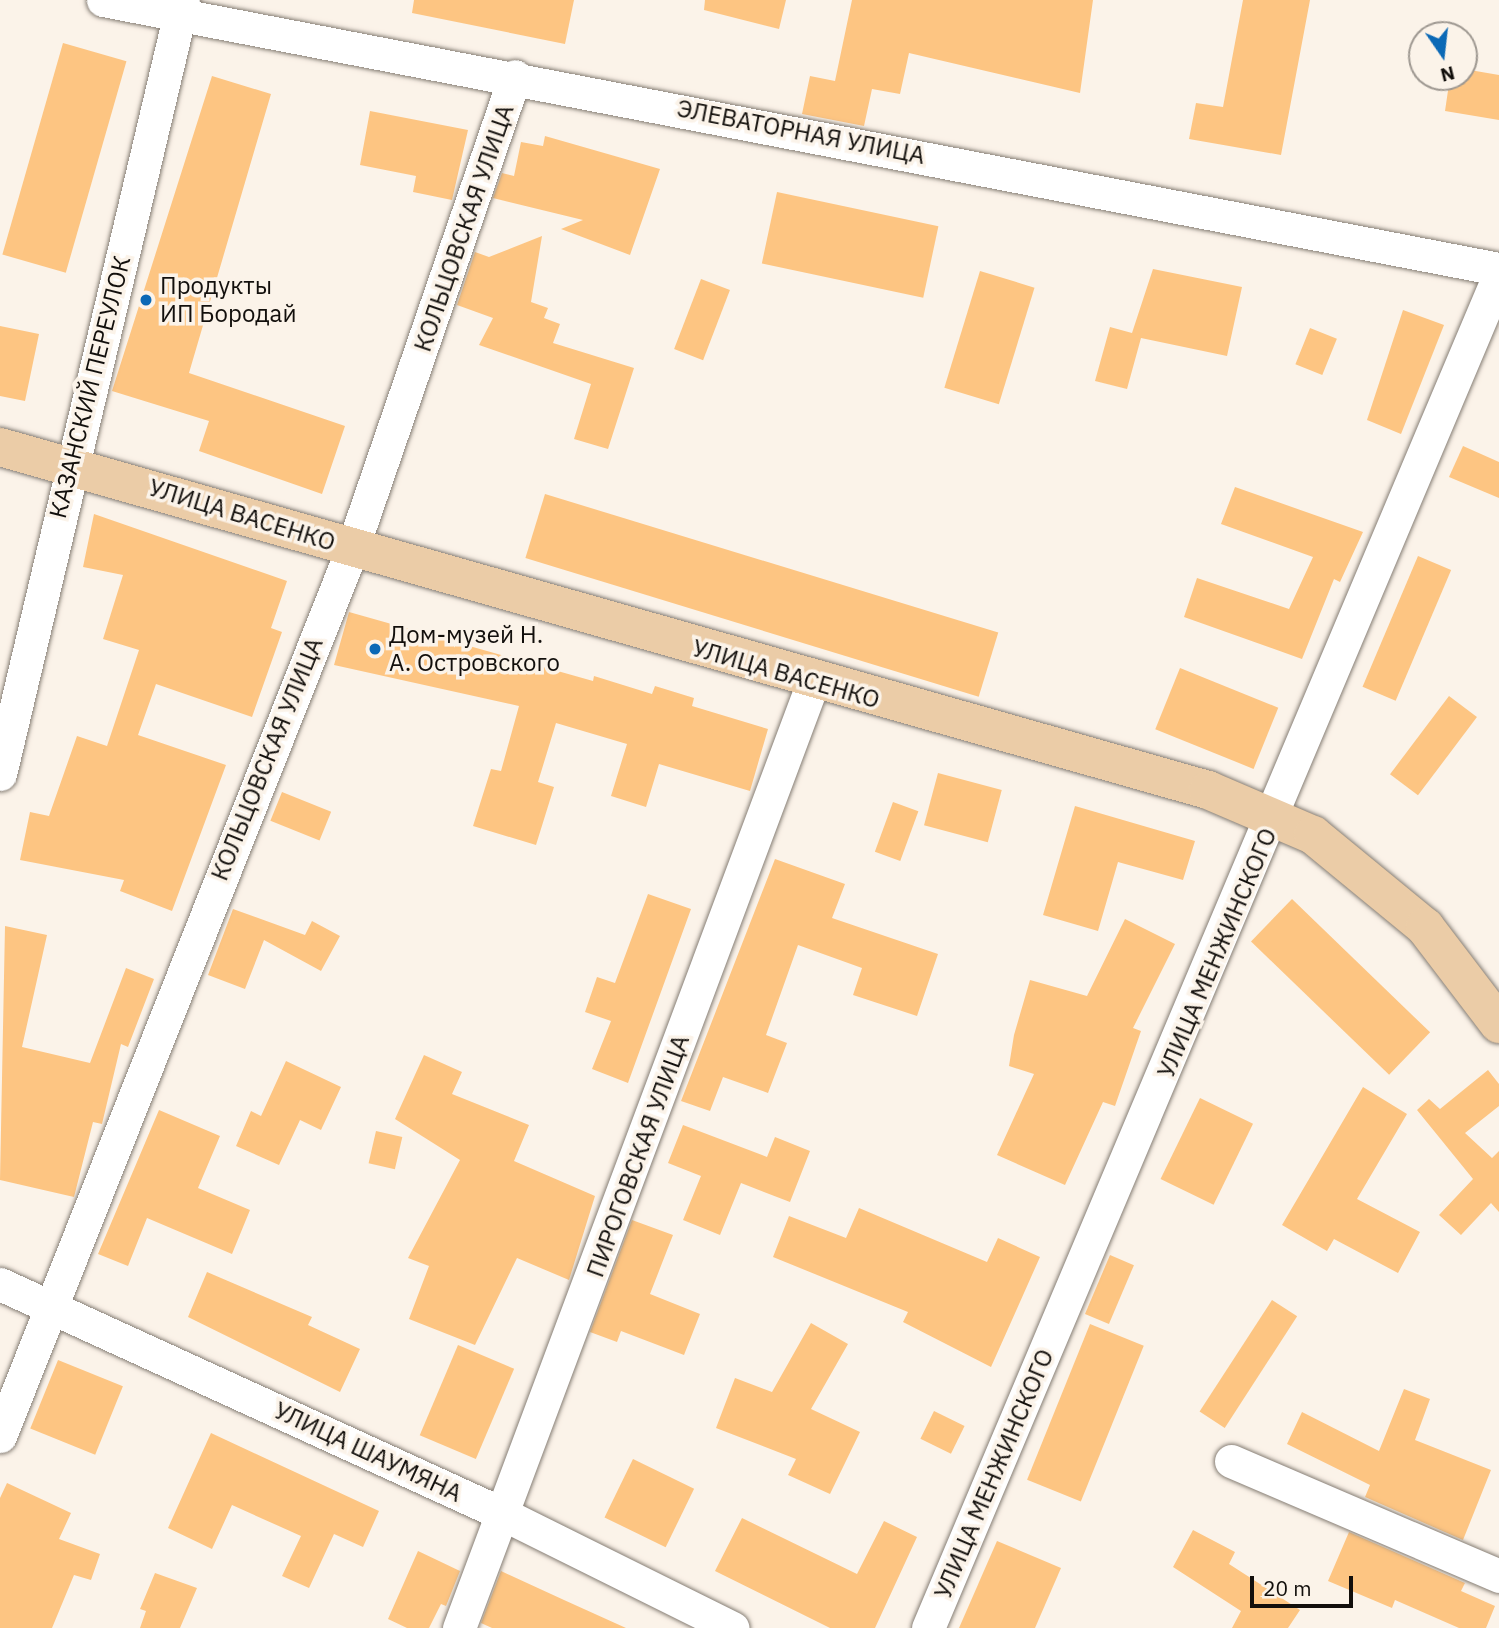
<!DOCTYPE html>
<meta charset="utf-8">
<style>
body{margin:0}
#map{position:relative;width:1499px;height:1628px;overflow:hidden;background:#fbf3e9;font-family:"IBM Plex Sans",sans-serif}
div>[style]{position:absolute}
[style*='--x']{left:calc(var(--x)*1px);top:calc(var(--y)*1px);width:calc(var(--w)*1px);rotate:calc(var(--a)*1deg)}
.building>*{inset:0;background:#fdc582;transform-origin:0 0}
.roads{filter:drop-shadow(0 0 2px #867e75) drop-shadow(0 0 2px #867e75)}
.minor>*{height:33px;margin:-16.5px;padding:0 16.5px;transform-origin:16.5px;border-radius:16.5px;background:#fff}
.primary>*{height:38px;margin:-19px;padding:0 19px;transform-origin:19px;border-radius:19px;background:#ebcca7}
.dots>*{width:19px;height:19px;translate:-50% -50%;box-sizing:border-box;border:4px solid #fbf3e9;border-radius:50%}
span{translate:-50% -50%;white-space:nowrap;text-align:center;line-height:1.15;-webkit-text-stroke:7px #fbf3e9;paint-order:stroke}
.street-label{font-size:24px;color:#120f0c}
.poi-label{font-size:24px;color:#120f0c}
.left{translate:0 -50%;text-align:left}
.north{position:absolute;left:1408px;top:21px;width:70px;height:70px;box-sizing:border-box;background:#fbf3e9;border:2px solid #9e9891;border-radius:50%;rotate:166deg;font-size:19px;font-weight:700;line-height:28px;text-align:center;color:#120f0c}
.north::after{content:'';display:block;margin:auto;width:24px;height:32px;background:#0b69b6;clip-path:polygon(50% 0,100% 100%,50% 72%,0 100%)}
.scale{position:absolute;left:1250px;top:1576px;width:103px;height:32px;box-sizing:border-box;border:4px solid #120f0c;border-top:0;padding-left:9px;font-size:21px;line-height:24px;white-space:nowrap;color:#120f0c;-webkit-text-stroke:5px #fbf3e9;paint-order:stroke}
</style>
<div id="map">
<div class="building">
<i style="clip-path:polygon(414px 0,574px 0,565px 44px,412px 13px)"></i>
<i style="clip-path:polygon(705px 0,786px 0,779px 29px,704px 10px)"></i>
<i style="clip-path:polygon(852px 0,1093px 0,1080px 93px,909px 53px,900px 94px,872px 89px,864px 126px,802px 114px,810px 76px,835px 81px)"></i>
<i style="clip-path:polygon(1243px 0,1310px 0,1281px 155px,1189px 139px,1196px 103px,1223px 107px)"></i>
<i style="left:63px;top:43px;width:66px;height:220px;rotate:16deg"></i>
<i style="clip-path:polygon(1464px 69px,1499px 75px,1499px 120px,1445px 111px,1450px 77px,1464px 77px)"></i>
<i style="clip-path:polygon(212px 76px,271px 94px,189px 373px,345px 426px,322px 494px,199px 451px,209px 421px,112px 391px)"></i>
<i style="clip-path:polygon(370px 111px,468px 130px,452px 200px,413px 192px,416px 176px,360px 165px)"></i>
<i style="clip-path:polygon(545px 136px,660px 169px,630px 255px,561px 229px,583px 220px,493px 198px,502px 173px,514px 176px,521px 142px,543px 146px)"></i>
<i style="left:777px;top:192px;width:165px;height:73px;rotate:12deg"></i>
<i style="clip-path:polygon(542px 236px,531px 302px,548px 308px,544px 318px,560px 324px,553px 343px,634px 368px,608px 449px,574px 439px,591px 384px,479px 345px,493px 318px,457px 305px,475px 252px,489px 257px)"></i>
<i style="clip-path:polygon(1153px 269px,1242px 287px,1227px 356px,1141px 338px,1127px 389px,1095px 381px,1110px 327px,1132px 333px)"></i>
<i style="left:980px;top:271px;width:57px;height:122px;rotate:17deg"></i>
<i style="left:701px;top:279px;width:31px;height:75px;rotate:21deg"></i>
<i style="clip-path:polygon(1403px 310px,1444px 325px,1401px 434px,1367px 420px)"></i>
<i style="clip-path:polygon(0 326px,39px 334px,25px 401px,0 396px)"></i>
<i style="left:1310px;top:328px;width:29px;height:39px;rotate:22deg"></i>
<i style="clip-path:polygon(1463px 446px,1499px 462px,1499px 498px,1449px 477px)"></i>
<i style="clip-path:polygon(1235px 487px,1363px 532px,1340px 582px,1334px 579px,1302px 659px,1184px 617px,1197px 578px,1289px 609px,1313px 557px,1221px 524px)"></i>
<i style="left:545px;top:494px;width:474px;height:67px;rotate:17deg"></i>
<i style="clip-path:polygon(94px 514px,287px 581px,271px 628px,282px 632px,252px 717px,156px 684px,138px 735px,226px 765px,172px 911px,120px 891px,124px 880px,20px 860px,30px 812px,49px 816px,77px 736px,107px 746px,139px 650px,103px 639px,123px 575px,83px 567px)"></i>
<i style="left:1418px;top:556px;width:36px;height:142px;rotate:23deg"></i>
<i style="clip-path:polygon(349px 612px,593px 681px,594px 676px,652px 694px,655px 686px,694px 698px,692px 706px,768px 729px,750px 791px,659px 764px,646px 807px,611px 796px,627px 744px,556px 723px,538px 782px,554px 787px,536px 845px,473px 826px,491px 769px,501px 771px,519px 706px,334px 665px)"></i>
<i style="left:1180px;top:668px;width:106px;height:66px;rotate:22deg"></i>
<i style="left:1449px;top:696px;width:35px;height:98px;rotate:37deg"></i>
<i style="left:938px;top:773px;width:66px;height:54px;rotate:15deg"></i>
<i style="left:282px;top:792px;width:53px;height:31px;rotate:22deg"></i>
<i style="left:893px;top:802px;width:27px;height:53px;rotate:20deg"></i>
<i style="clip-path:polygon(1075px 806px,1195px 841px,1183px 880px,1118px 862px,1098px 931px,1043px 915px)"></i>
<i style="clip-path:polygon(775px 859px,845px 884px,832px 918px,938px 954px,917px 1016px,853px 995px,862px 968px,798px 945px,766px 1035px,787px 1043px,768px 1093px,723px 1077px,710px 1111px,681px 1101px)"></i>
<i style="clip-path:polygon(648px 894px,691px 909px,628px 1083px,592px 1069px,611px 1021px,585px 1012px,597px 977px,615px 983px)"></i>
<i style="left:1292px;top:899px;width:192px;height:59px;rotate:44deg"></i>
<i style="clip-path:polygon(233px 909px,305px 935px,312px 921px,340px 936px,321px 971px,264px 940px,245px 989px,208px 975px)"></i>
<i style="clip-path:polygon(1125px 919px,1175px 944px,1133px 1028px,1141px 1031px,1115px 1106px,1103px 1102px,1065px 1185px,997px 1155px,1034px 1074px,1009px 1066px,1014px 1035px,1030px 980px,1087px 996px)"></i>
<i style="clip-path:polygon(5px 926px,47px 935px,22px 1047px,90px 1063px,126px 968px,154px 979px,128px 1047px,121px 1044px,102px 1124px,93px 1122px,74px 1197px,0 1180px)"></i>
<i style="clip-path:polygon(424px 1055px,462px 1072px,452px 1094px,529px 1125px,514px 1161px,595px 1196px,569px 1280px,517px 1258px,475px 1345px,409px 1319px,429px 1266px,408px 1258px,460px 1160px,395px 1119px)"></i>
<i style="clip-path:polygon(286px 1061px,341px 1087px,321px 1130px,300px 1120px,279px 1165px,236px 1146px,251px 1111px,261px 1116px)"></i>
<i style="clip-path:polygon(1488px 1070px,1499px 1084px,1499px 1106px,1465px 1133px,1492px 1158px,1499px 1151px,1499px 1212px,1491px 1203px,1461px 1235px,1439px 1215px,1473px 1179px,1417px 1110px,1429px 1099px,1440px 1109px)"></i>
<i style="clip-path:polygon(1363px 1087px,1407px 1114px,1357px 1199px,1420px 1232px,1398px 1273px,1334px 1239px,1327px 1251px,1282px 1225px)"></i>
<i style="left:1200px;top:1098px;width:59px;height:90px;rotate:26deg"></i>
<i style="clip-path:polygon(159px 1110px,220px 1136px,198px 1188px,250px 1210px,232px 1254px,147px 1218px,128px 1266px,98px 1254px)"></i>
<i style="clip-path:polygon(683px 1125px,767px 1157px,775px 1137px,810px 1151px,790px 1202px,741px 1183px,720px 1235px,683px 1220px,701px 1176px,668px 1163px)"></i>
<i style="left:376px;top:1131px;width:27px;height:33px;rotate:13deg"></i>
<i style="clip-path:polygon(859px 1208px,987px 1262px,998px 1238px,1040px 1257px,991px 1367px,903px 1322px,908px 1312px,773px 1257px,789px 1216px,846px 1238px)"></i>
<i style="clip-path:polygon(632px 1220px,673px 1235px,650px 1294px,700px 1314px,684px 1355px,621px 1331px,617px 1342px,590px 1332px)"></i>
<i style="left:1110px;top:1255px;width:26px;height:64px;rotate:23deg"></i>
<i style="clip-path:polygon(207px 1272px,312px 1317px,308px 1325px,360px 1349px,340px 1392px,188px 1317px)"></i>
<i style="left:1272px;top:1300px;width:30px;height:133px;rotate:33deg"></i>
<i style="clip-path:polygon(811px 1323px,848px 1344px,811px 1409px,860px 1432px,830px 1494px,788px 1475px,796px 1459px,716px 1428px,735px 1378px,772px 1392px)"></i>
<i style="left:1090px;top:1324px;width:58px;height:168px;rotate:22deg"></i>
<i style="left:458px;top:1345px;width:61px;height:98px;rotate:23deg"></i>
<i style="left:58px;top:1360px;width:70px;height:74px;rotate:22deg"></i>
<i style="clip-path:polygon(1404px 1389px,1430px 1399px,1415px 1440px,1491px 1470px,1463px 1540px,1365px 1497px,1370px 1485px,1287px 1444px,1302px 1412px,1379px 1451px)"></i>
<i style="left:934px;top:1411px;width:34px;height:31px;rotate:26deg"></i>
<i style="clip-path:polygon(211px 1433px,379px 1511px,363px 1547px,334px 1534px,309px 1588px,282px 1576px,301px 1536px,232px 1505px,212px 1549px,168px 1528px)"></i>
<i style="left:633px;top:1459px;width:68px;height:65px;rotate:26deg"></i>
<i style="clip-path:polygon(7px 1483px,71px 1513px,59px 1539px,100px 1554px,91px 1580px,74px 1575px,52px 1628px,0 1628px,0 1498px)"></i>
<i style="clip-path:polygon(742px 1518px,857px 1574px,884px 1521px,917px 1537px,875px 1628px,830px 1628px,715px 1571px)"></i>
<i style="clip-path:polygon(1193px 1530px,1235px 1552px,1229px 1564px,1300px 1610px,1288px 1628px,1232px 1628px,1241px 1611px,1173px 1567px)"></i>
<i style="clip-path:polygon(1349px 1532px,1465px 1583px,1461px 1591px,1495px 1606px,1486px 1628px,1459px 1628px,1395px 1600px,1392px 1608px,1328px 1581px)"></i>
<i style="clip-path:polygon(997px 1541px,1061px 1568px,1035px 1628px,959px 1628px)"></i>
<i style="clip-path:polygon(418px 1551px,460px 1571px,446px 1606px,441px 1604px,429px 1628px,407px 1628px,388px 1619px)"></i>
<i style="clip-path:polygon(501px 1571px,564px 1600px,626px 1628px,492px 1628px,481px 1623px)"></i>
<i style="clip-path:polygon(155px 1573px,197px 1588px,180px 1628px,140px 1628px,146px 1611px,140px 1609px)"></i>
</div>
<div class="roads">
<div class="minor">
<i style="--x:103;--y:0;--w:1422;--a:10.91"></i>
<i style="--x:0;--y:774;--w:795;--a:-76.7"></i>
<i style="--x:0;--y:1284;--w:555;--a:24.58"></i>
<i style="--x:505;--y:1515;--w:254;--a:26.4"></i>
<i style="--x:0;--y:1436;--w:954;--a:-68.35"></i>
<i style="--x:352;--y:549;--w:500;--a:-70.99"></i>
<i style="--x:1231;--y:1461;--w:292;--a:23.2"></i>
<i style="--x:459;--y:1628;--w:1010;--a:-69.48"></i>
<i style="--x:928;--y:1628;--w:1469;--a:-67.12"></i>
</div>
<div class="primary">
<i style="--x:0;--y:447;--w:1256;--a:15.85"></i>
<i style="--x:1208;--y:790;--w:114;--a:23.2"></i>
<i style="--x:1313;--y:835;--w:145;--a:39.4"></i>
<i style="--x:1425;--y:927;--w:122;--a:52.7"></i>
</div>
</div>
<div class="dots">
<i style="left:146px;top:300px;background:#0b69b6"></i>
<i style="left:375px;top:649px;background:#0b69b6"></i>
</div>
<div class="street-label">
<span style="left:801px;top:132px;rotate:11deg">ЭЛЕВАТОРНАЯ УЛИЦА</span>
<span style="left:464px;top:228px;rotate:-71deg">КОЛЬЦОВСКАЯ УЛИЦА</span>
<span style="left:90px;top:387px;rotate:-76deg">КАЗАНСКИЙ ПЕРЕУЛОК</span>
<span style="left:242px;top:515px;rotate:17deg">УЛИЦА ВАСЕНКО</span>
<span style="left:786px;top:674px;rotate:16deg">УЛИЦА ВАСЕНКО</span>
<span style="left:267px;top:759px;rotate:-68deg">КОЛЬЦОВСКАЯ УЛИЦА</span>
<span style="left:1217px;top:953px;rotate:-67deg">УЛИЦА МЕНЖИНСКОГО</span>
<span style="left:638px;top:1156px;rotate:-70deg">ПИРОГОВСКАЯ УЛИЦА</span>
<span style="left:368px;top:1452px;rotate:25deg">УЛИЦА ШАУМЯНА</span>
<span style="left:994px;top:1474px;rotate:-67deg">УЛИЦА МЕНЖИНСКОГО</span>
</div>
<div class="poi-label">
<span class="left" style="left:160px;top:300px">Продукты<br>ИП Бородай</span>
<span class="left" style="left:389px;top:649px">Дом-музей Н.<br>А. Островского</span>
</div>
<div class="north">N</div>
<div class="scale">20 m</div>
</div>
